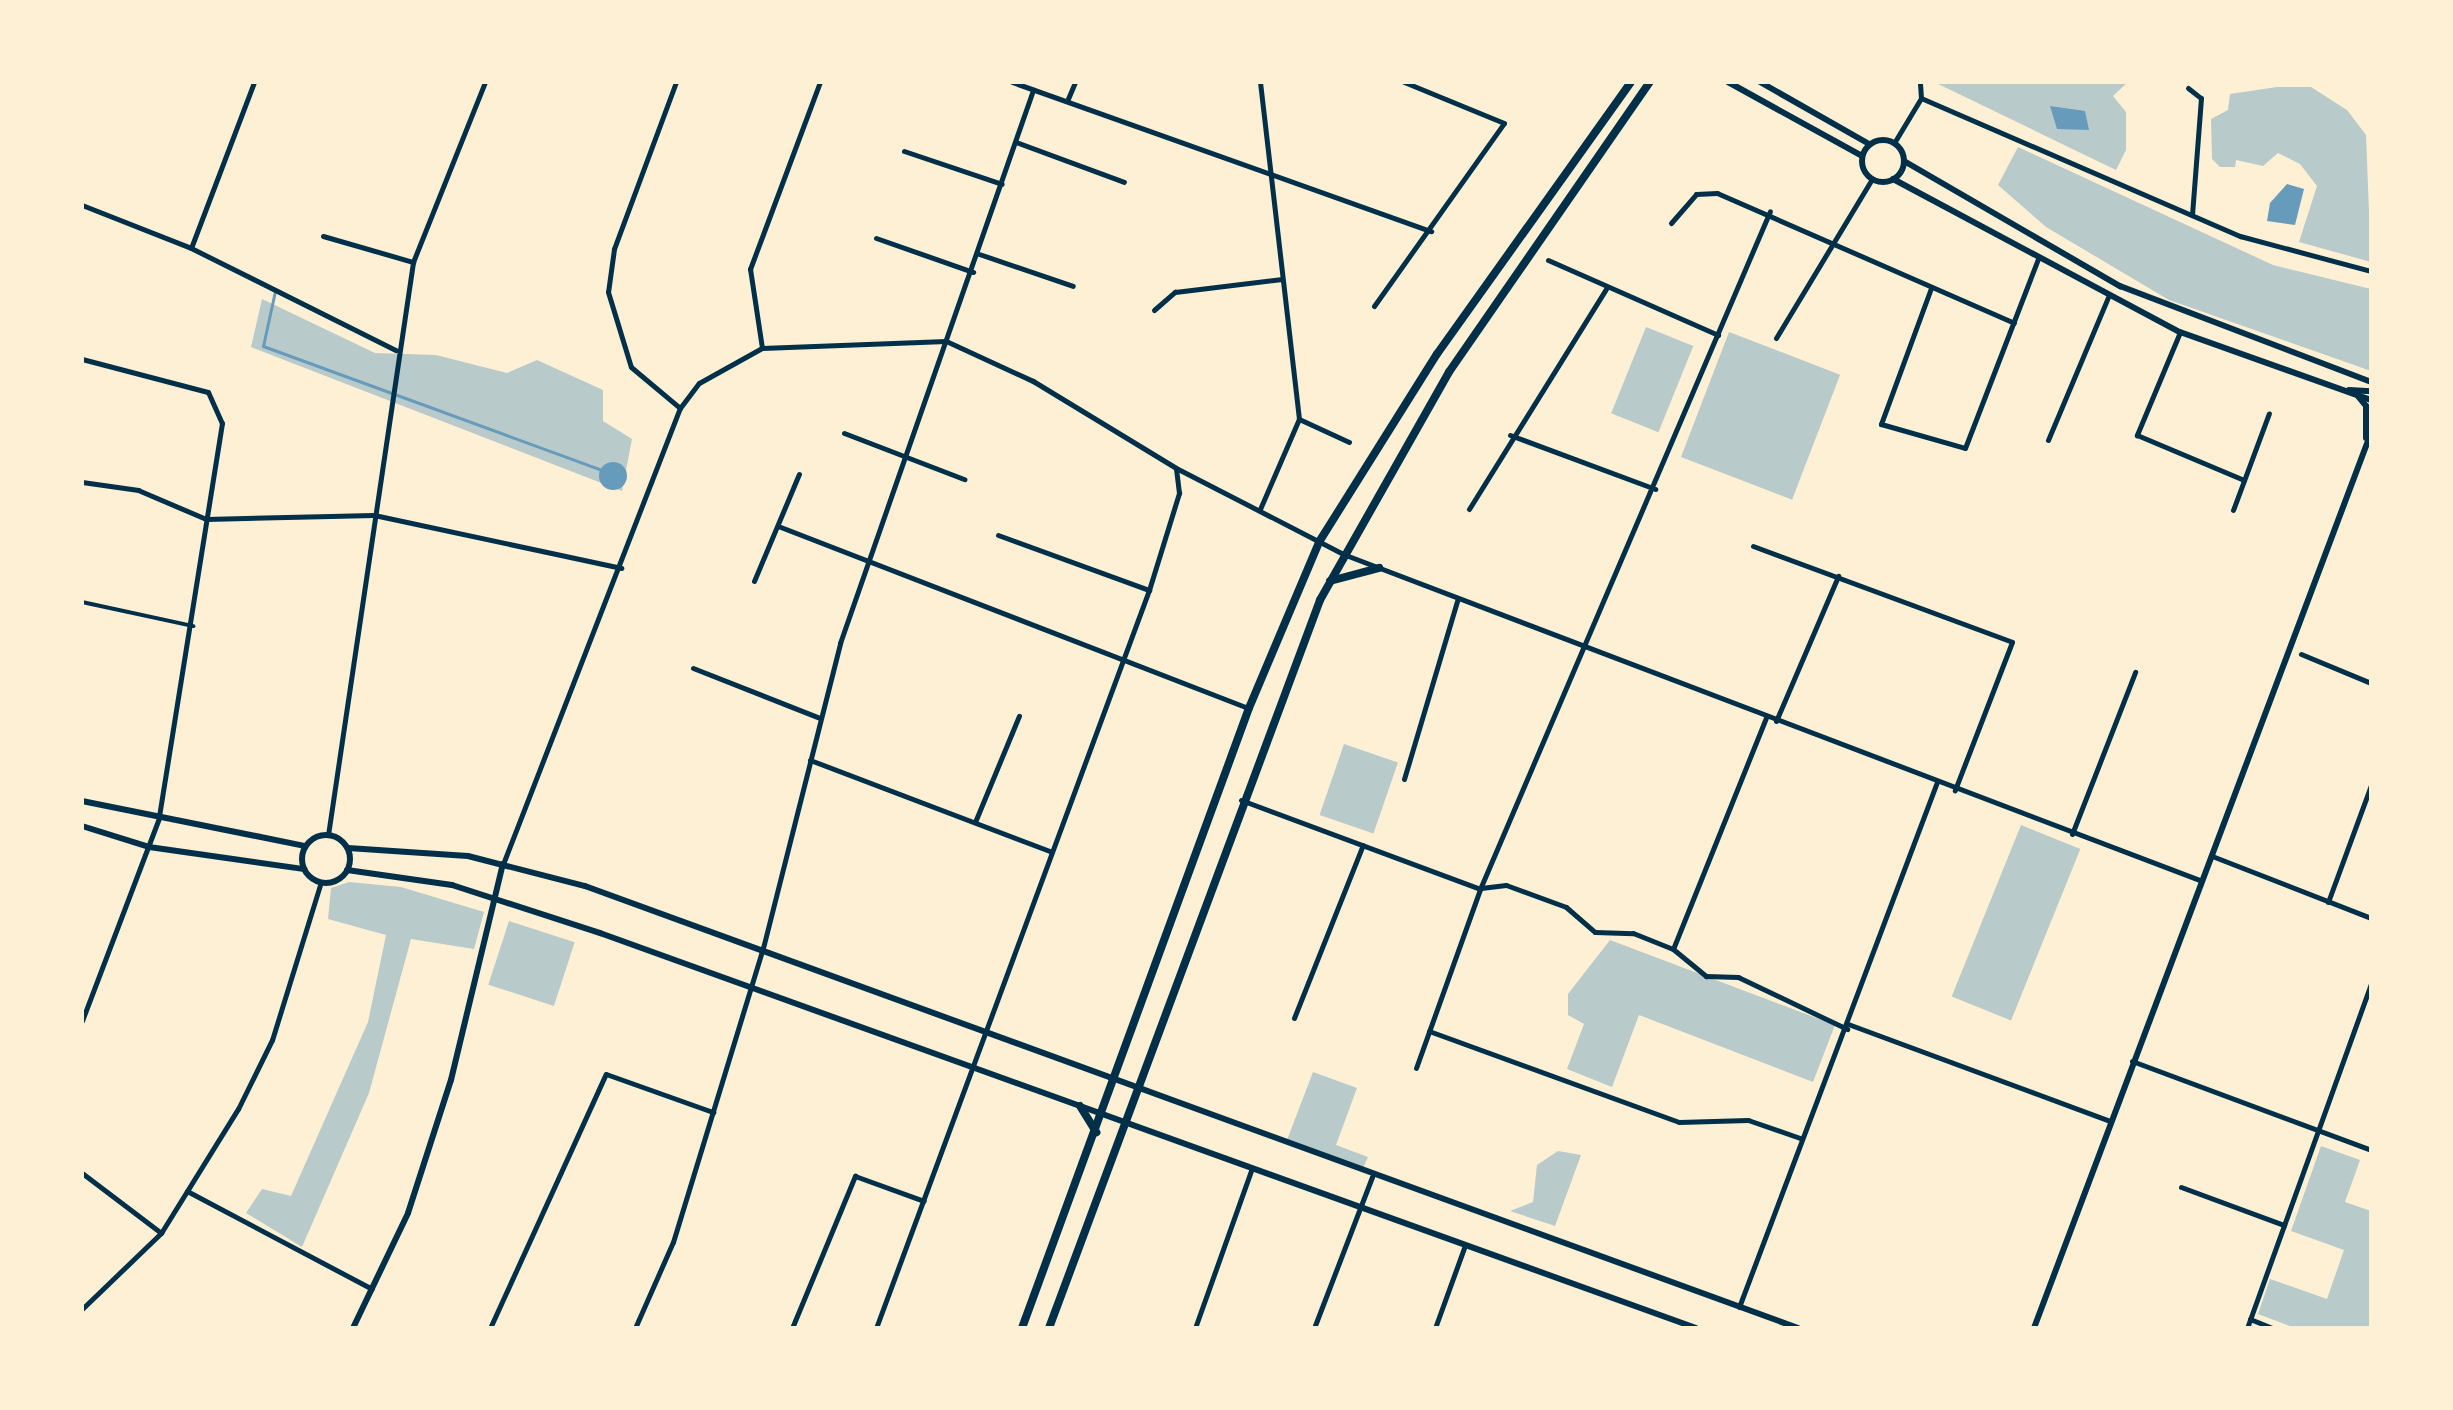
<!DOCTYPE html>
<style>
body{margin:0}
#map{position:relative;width:2453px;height:1410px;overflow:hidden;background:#fdf0d5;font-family:"Times New Roman",serif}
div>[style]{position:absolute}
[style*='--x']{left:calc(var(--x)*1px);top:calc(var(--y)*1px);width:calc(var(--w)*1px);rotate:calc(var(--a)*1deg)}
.green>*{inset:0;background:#b9caca;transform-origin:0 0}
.water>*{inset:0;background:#669bbc}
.round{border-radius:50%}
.stream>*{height:3px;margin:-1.5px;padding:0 1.5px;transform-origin:1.5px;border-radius:1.5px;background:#669bbc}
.pedestrian>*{height:4px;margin:-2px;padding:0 2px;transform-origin:2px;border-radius:2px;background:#003049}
.minor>*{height:5px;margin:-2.5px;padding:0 2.5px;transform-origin:2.5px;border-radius:2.5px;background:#003049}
.tertiary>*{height:6px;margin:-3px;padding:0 3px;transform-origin:3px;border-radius:3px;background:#003049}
.tertiary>.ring{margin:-3px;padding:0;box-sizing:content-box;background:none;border:6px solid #003049;border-radius:50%}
.primary>*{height:8px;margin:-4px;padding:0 4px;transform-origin:4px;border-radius:4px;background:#003049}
span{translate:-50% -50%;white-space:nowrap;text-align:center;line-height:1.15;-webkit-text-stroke:8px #fdf0d5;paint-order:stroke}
.frame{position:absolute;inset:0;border:84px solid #fdf0d5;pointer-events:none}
</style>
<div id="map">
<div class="green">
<i style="clip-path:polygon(1934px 82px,2128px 82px,2113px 96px,2126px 112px,2126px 150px,2116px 170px)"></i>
<i style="clip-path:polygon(2277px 87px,2311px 87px,2347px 110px,2366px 135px,2371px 262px,2299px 242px,2317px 186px,2300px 164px,2278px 153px,2263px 166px,2236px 160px,2235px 167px,2220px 167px,2212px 159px,2211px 119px,2228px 110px,2230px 94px)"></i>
<i style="clip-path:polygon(2018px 147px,2273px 265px,2371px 289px,2371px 371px,2169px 300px,2046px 227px,1998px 185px)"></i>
<i style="clip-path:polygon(262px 299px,375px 353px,436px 355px,507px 373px,537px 360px,603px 390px,603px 421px,632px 439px,622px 491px,251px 347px)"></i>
<i style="left:1646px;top:327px;width:51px;height:93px;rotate:22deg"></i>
<i style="left:1729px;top:332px;width:119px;height:134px;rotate:21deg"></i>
<i style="left:1344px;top:744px;width:57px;height:75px;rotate:19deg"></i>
<i style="left:2021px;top:825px;width:64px;height:185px;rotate:22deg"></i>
<i style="clip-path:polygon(349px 882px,401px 887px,484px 912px,474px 949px,411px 939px,369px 1093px,302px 1247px,246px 1213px,262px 1189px,291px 1196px,368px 1022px,386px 935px,328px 919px,331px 888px)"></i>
<i style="left:509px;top:921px;width:69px;height:67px;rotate:18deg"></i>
<i style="clip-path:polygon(1610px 940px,1835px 1025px,1813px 1082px,1639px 1015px,1612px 1087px,1567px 1069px,1584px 1024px,1568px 1015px,1568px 994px)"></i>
<i style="clip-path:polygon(1313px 1072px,1357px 1088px,1336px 1145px,1368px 1157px,1363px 1168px,1287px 1140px)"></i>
<i style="clip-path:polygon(2321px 1146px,2360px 1160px,2345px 1202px,2371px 1211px,2370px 1328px,2295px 1328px,2258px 1314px,2270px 1279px,2327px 1299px,2344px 1250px,2291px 1231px)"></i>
<i style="clip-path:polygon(1558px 1151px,1581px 1155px,1555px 1226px,1510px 1211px,1533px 1202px,1537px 1165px)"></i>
</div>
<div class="water">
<i style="clip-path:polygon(2050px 106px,2085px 111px,2089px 130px,2057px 129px)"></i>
<i style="clip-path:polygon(2287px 184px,2304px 189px,2295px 225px,2267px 221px,2270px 203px)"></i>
<i class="round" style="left:599px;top:462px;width:28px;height:28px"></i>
</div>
<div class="stream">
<i style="--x:275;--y:291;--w:56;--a:102.3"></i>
<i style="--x:263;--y:346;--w:359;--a:20.1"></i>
</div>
<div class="pedestrian">
<i style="--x:82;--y:602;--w:114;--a:12.2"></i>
</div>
<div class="minor">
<i style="--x:676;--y:82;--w:178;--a:110.4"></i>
<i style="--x:614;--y:249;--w:43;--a:97.9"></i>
<i style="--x:608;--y:292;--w:78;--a:73"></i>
<i style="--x:631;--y:367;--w:64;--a:39.9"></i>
<i style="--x:1012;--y:82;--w:445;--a:19.6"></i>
<i style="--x:2188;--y:88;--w:16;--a:38"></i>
<i style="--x:2201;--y:98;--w:117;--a:94.4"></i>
<i style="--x:1921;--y:98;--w:348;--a:23.4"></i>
<i style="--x:2240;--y:236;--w:136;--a:15"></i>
<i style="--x:1067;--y:101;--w:21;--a:-67"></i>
<i style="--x:1016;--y:142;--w:115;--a:20.3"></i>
<i style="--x:1894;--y:143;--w:52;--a:-59"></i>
<i style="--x:1921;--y:98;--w:16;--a:-94"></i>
<i style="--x:904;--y:151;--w:103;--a:18.6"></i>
<i style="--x:82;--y:205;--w:117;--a:21.5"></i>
<i style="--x:191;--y:248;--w:229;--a:26.5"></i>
<i style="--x:1671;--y:223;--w:38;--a:-49"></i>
<i style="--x:1696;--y:194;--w:21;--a:-3"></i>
<i style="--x:1717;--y:193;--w:324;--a:23.6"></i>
<i style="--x:323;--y:236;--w:94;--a:16.1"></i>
<i style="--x:876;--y:238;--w:103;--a:19.3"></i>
<i style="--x:191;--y:248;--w:178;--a:-69.2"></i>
<i style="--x:979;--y:254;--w:99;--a:18.8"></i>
<i style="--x:1548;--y:260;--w:186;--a:23.8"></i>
<i style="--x:1931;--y:288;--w:145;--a:110.2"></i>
<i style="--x:1881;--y:424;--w:87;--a:15.9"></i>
<i style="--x:1965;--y:448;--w:203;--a:-68.9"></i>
<i style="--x:1374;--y:306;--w:224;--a:-54.6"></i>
<i style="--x:1504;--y:123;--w:108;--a:-157.7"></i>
<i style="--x:1154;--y:310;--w:28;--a:-41"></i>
<i style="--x:1175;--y:292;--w:108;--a:-6.9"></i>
<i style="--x:2180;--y:332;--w:112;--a:112.7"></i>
<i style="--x:2137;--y:435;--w:116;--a:22.8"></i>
<i style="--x:1776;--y:338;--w:186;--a:-58.9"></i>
<i style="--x:762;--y:348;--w:80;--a:-98.6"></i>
<i style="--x:750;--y:269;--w:200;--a:-69.5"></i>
<i style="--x:82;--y:359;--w:130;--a:14.7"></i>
<i style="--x:208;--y:392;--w:34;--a:66"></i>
<i style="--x:222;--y:423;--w:400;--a:99.1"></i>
<i style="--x:159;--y:818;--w:217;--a:110.8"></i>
<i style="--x:1299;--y:419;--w:55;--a:24.7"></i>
<i style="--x:844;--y:433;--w:129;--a:21"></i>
<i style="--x:1510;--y:435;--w:155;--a:20.4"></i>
<i style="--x:2048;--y:440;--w:155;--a:-67.2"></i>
<i style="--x:82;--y:482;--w:57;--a:8.1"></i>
<i style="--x:138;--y:490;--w:74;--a:23.1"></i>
<i style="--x:206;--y:519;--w:168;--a:-1.4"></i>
<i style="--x:374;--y:515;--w:253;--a:12.1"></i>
<i style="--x:1260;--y:509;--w:98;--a:-66.6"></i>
<i style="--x:1299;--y:419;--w:339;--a:-96.6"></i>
<i style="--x:1469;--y:509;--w:259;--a:-58.1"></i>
<i style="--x:2233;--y:510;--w:103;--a:-69.6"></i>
<i style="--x:778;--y:526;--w:504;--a:21.17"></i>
<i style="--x:998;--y:535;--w:161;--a:20"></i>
<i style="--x:1753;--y:546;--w:276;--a:20.3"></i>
<i style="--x:2012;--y:642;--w:159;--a:111.1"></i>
<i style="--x:754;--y:581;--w:116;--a:-67.2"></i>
<i style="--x:2301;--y:654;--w:76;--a:22.5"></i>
<i style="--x:693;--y:668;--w:136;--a:21.5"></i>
<i style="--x:1776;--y:721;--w:158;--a:-66.8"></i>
<i style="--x:810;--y:760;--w:257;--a:20.8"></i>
<i style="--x:1404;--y:779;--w:186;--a:-73.4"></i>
<i style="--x:1241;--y:800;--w:255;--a:20.4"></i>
<i style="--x:975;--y:822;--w:115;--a:-67.5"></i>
<i style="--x:2072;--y:834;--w:174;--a:-68.7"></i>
<i style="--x:328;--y:835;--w:579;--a:-81.56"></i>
<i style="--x:413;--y:262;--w:194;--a:-68.2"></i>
<i style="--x:2212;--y:856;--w:171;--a:21.3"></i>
<i style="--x:503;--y:864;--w:489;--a:-68.8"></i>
<i style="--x:680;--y:408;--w:31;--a:-53"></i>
<i style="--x:699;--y:383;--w:72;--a:-29.1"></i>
<i style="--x:762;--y:348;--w:184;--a:-2.2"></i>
<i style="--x:946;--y:341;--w:96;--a:24.7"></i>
<i style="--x:1033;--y:381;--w:167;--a:31.3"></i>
<i style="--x:1176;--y:468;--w:188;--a:27.2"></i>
<i style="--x:1343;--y:554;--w:919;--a:20.84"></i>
<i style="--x:1481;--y:888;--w:25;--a:-7"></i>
<i style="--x:1506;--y:885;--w:64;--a:20.1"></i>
<i style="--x:1566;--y:907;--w:38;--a:41"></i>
<i style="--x:1595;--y:932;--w:38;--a:2"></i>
<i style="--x:1633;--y:933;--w:43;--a:21.8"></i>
<i style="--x:1673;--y:949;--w:43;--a:39.3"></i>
<i style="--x:1706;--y:976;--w:32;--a:2"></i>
<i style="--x:1738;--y:977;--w:121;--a:25.5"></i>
<i style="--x:2328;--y:902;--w:125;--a:-69.8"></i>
<i style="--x:1673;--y:949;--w:249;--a:-68.1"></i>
<i style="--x:1294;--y:1018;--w:186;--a:-68.3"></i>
<i style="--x:1848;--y:1024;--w:279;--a:20.3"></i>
<i style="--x:1429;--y:1031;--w:266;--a:20"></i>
<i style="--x:1679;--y:1122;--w:69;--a:-1.7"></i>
<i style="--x:1748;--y:1120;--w:55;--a:19.1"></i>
<i style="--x:2132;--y:1061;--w:255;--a:20.4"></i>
<i style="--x:1416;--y:1068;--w:190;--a:-70.3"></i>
<i style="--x:1480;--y:889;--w:737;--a:-66.84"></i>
<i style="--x:82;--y:1173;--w:99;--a:37.2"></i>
<i style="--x:2181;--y:1187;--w:110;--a:20.3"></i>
<i style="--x:187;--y:1191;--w:209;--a:27.9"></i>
<i style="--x:1739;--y:1307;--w:561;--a:-69.34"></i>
<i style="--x:82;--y:1309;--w:110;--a:-43.9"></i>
<i style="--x:161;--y:1233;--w:146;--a:-58.2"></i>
<i style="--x:238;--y:1109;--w:77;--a:-63.8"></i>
<i style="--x:272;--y:1040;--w:165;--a:-72.8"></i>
<i style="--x:2250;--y:1319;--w:24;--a:22"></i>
<i style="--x:490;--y:1328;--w:279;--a:-65.5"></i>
<i style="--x:606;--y:1074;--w:114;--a:19.6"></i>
<i style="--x:635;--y:1328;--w:94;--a:-66.2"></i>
<i style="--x:673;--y:1242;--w:307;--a:-73"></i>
<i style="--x:763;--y:948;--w:315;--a:-75.8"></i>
<i style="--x:840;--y:643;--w:586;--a:-70.76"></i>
<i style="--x:792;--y:1328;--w:165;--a:-67.5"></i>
<i style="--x:855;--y:1176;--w:73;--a:19.9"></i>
<i style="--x:876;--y:1328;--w:787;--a:-69.7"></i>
<i style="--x:1149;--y:590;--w:102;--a:-72.8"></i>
<i style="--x:1179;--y:493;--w:24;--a:-97"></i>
<i style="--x:1195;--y:1328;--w:167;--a:-70.4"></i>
<i style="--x:1314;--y:1328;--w:162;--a:-69"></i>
<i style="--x:1435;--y:1328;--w:85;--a:-70.1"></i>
<i style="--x:2247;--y:1328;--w:366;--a:-70.2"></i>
</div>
<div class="tertiary">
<i style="--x:1728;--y:82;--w:153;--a:28.9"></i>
<i style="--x:1760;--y:82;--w:125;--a:29.6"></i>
<i class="ring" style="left:1862px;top:140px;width:36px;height:36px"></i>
<i style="--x:1904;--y:161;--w:250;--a:30.1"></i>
<i style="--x:2120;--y:286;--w:269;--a:20.9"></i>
<i style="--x:1893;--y:179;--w:325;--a:28.1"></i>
<i style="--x:2180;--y:332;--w:203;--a:19.6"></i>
<i style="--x:2349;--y:390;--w:22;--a:3"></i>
<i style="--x:2358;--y:396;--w:13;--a:51"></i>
<i style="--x:2366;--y:406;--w:32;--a:90"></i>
<i style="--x:82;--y:801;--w:228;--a:11.4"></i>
<i style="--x:82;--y:826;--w:70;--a:17.4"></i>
<i style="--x:149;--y:847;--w:157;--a:8.1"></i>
<i class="ring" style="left:302px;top:835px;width:42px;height:42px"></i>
<i style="--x:348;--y:848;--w:120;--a:3.8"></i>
<i style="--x:468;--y:856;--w:121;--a:14.4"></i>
<i style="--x:585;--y:886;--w:1291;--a:20.02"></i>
<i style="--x:347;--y:870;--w:106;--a:8.1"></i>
<i style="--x:452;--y:885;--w:156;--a:18"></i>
<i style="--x:600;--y:933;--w:1165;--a:19.82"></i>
<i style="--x:353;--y:1328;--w:127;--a:-64.4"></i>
<i style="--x:408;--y:1213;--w:140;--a:-72.1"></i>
<i style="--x:451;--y:1080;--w:222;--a:-76.5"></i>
<i style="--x:2034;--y:1328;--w:956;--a:-69.37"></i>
</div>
<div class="primary">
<i style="--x:1330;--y:581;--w:51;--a:-14.9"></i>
<i style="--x:1080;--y:1106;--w:31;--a:58"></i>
<i style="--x:1022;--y:1328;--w:660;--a:-69.89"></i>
<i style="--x:1249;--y:708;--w:180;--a:-67.1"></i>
<i style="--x:1319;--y:542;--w:222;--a:-57.9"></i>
<i style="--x:1437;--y:354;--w:334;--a:-54.5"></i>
<i style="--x:1049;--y:1328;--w:777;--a:-69.58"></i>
<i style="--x:1320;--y:600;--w:262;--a:-60.5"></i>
<i style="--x:1449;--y:372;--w:353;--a:-55.3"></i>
</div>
<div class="frame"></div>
</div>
